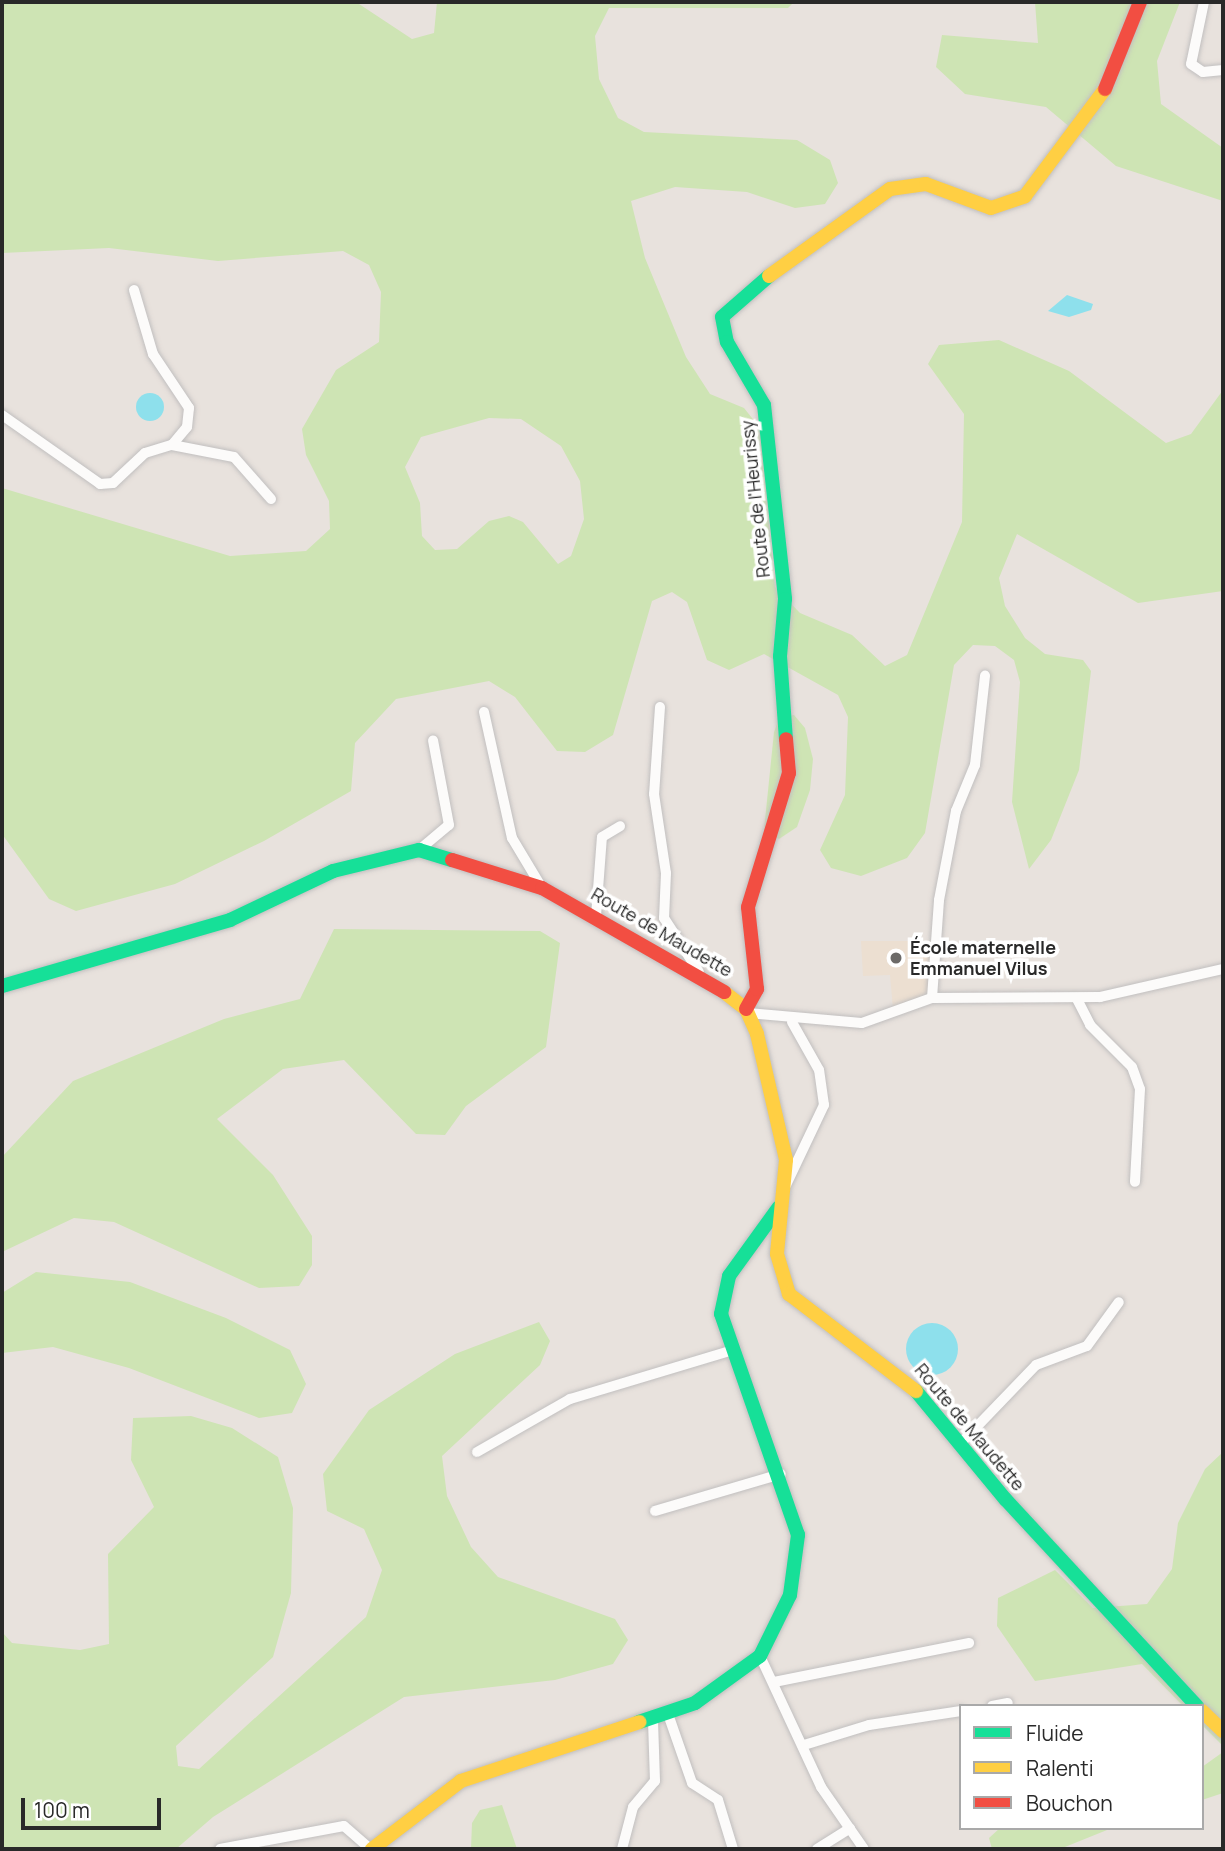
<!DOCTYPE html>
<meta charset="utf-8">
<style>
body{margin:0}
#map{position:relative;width:1225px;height:1851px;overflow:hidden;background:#e8e2dd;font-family:Manrope,sans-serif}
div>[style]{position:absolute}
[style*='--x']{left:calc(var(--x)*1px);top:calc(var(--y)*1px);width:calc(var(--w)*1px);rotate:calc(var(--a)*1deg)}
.education>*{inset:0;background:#ecdfd1}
.green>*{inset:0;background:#cee4b4}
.water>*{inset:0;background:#8ee0ec}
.round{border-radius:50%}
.roads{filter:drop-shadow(0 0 2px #c1bfbf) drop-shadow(0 0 2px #c1bfbf)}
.street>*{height:10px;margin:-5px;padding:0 5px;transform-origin:5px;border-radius:5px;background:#fcfbfa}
.fast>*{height:14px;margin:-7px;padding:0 7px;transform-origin:7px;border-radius:7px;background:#16e098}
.slow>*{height:14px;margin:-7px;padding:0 7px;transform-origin:7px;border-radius:7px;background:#ffcf43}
.jam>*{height:14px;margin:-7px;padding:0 7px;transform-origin:7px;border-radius:7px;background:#f24e42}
.dots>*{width:19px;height:19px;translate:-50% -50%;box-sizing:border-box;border:4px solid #fff;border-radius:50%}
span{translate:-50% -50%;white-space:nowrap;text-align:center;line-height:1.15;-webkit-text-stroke:7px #fff;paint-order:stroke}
.street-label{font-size:18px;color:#292929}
.poi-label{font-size:18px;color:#292929;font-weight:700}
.left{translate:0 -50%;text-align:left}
.frame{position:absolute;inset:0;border:4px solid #292929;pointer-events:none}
.legend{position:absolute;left:959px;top:1704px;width:245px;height:126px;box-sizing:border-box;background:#fff;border:2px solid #a9a9a9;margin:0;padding:9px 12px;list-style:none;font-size:21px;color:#292929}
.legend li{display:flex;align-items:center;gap:14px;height:35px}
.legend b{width:35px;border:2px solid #a9a9a9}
.scale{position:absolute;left:21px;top:1798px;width:140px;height:32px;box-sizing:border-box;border:4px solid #292929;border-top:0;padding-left:9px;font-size:21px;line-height:24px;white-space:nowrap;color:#292929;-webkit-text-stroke:5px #fff;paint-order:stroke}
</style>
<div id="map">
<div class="education">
<i style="clip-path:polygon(861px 941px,932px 941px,928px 995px,893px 1009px,890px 975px,863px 976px)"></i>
</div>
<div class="green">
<i style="clip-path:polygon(evenodd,2px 2px,356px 2px,412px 39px,434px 33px,437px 2px,794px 2px,788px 8px,609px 8px,595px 36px,599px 79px,618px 118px,644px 132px,797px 140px,830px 160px,838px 183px,825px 204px,795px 208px,747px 192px,675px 187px,631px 201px,645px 258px,686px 357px,710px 394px,744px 408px,760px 428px,775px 587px,800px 613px,852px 635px,885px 666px,907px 655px,962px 522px,964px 414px,928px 364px,939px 345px,999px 340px,1069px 371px,1166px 443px,1191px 434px,1223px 390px,1223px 591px,1138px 603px,1017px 534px,999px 578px,1005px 606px,1025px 638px,1045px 654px,1083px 660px,1091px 671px,1079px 770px,1051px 840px,1029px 869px,1012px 802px,1020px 682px,1014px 660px,995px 646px,973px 645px,954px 665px,925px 833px,907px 858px,861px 876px,831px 868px,820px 850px,845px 795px,848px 717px,838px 695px,764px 654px,729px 670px,707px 660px,687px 602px,672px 592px,652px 601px,613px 735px,585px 752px,557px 751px,515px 697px,489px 681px,396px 699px,355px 743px,351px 791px,264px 841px,175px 884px,76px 911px,49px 899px,2px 834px,2px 488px,230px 556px,306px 551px,330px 529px,329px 501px,306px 455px,302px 429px,336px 370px,379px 342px,381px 292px,369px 265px,343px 251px,218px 261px,109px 248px,2px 253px,2px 2px,489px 418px,521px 419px,561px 446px,580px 481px,584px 519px,571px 556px,558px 564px,523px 522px,509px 516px,489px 521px,457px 549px,435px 550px,422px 536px,420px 503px,405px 467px,421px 437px,489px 418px)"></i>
<i style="clip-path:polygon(1035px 2px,1180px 2px,1157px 61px,1161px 104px,1223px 148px,1223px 201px,1116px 166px,1046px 107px,965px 94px,936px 67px,942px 35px,1038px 43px)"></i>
<i style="clip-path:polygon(794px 715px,805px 728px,813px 759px,810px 790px,797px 827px,779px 839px,764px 830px,774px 732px,780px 716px)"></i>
<i style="clip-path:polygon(334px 929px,540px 931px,560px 943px,546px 1047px,466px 1106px,445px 1135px,416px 1134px,344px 1060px,283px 1069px,217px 1119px,273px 1175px,312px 1236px,312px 1265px,299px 1286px,259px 1288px,114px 1222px,74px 1218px,2px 1252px,2px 1157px,73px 1081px,224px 1019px,300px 999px)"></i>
<i style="clip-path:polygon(36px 1272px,130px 1282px,226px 1318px,290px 1350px,306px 1384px,292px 1413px,259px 1418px,129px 1368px,53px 1347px,2px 1353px,2px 1293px)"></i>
<i style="clip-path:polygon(539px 1322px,550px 1341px,540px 1365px,442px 1456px,447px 1496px,471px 1547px,498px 1577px,615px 1619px,628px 1640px,613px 1664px,555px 1680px,404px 1697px,213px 1817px,176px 1849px,2px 1849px,2px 1632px,12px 1643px,80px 1650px,109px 1644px,108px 1554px,154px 1507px,131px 1460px,133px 1418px,191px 1416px,232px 1428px,278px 1457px,293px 1508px,291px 1593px,273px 1657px,176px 1746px,178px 1766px,199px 1769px,366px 1617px,382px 1570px,364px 1529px,327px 1511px,323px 1474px,369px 1410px,455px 1354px)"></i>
<i style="clip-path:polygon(1223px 1452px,1223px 1746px,1202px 1725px,1202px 1706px,1183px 1706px,1142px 1664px,1035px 1681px,997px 1626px,998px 1598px,1055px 1570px,1093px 1608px,1147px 1604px,1172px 1569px,1178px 1523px,1205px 1469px)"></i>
<i style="clip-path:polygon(1223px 1752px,1223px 1793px,1202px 1800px,1202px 1767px)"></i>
<i style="clip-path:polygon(502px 1805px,517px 1849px,471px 1849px,472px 1823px,480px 1810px)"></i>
<i style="clip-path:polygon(1000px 1828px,1112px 1828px,1060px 1849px,992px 1849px,989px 1838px)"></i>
</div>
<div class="water">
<i style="clip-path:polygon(1067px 295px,1093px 304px,1091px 310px,1069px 317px,1048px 311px)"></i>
<i class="round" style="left:136px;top:393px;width:28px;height:28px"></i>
<i class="round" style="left:906px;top:1323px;width:52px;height:52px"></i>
</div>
<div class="roads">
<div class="street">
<i style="--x:1204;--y:2;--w:63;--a:101.8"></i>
<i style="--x:1191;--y:64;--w:14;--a:34"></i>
<i style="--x:1203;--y:72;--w:20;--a:-6"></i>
<i style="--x:134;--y:290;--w:67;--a:73.5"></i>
<i style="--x:153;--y:354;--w:65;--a:56.3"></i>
<i style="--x:189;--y:408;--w:19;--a:96"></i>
<i style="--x:187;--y:427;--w:23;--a:130"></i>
<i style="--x:2;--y:415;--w:120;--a:35.1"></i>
<i style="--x:100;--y:484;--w:13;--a:-4"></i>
<i style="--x:113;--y:483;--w:44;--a:-43.2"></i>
<i style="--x:145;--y:453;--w:28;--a:-17"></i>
<i style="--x:172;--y:445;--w:63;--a:11"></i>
<i style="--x:234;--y:457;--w:56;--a:48.6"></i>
<i style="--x:660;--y:707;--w:87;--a:93.9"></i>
<i style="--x:654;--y:794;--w:80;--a:81.4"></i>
<i style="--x:666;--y:873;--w:45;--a:92.5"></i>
<i style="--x:664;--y:918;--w:64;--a:57.1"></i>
<i style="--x:484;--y:712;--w:129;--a:77.5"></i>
<i style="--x:512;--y:838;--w:58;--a:59"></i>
<i style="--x:419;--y:850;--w:39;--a:-40"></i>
<i style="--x:449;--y:825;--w:86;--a:-100.7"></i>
<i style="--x:596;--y:916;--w:79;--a:-85.7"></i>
<i style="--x:602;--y:837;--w:21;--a:-31"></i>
<i style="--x:932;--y:998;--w:98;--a:-85.9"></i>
<i style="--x:939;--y:900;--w:91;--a:-79.2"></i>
<i style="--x:956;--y:811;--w:50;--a:-67.6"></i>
<i style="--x:975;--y:765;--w:90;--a:-83.6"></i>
<i style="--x:1077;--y:999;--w:29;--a:63"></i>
<i style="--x:1090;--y:1025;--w:59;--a:45"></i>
<i style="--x:1132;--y:1067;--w:23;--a:70"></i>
<i style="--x:1140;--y:1089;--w:93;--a:93.1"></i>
<i style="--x:748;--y:1013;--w:114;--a:5"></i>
<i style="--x:862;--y:1023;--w:74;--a:-19.7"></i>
<i style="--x:932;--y:998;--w:168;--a:-0.3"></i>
<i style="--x:1100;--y:997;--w:126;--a:-12.8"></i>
<i style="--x:785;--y:1187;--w:91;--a:-64.6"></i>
<i style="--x:824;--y:1105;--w:35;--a:-98"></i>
<i style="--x:819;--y:1070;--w:55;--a:-119.4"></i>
<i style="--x:962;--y:1442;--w:107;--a:-46.1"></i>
<i style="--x:1036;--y:1365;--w:54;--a:-20.4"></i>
<i style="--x:1087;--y:1346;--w:54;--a:-54"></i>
<i style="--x:477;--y:1452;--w:107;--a:-29.7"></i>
<i style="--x:570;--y:1399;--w:167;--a:-16.7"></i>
<i style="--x:655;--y:1511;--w:131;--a:-16.4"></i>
<i style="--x:760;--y:1656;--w:145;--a:65"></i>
<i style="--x:821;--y:1787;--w:75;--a:55.3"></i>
<i style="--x:774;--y:1682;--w:199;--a:-11.3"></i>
<i style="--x:992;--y:1706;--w:16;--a:-11"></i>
<i style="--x:668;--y:1714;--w:73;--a:70.8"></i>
<i style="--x:692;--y:1783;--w:31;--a:33"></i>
<i style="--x:718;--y:1800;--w:51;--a:73"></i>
<i style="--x:804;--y:1745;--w:68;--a:-17.1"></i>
<i style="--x:869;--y:1725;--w:93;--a:-8.7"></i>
<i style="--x:220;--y:1849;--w:126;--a:-10.5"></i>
<i style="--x:344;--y:1826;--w:35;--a:41"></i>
<i style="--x:622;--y:1849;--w:43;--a:-75.3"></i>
<i style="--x:633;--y:1807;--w:34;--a:-50"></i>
<i style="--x:655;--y:1781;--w:61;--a:-91.9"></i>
<i style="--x:817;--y:1849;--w:39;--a:-32"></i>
</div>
<div class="fast">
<i style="--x:769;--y:276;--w:62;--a:138.9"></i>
<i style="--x:722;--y:317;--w:25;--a:79"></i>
<i style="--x:727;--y:342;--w:73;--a:59.6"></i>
<i style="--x:764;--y:405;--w:195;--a:83.8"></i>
<i style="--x:785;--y:599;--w:57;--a:95"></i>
<i style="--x:780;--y:656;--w:83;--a:85.9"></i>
<i style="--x:2;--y:986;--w:237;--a:-16.1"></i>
<i style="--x:230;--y:920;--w:114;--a:-25.4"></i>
<i style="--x:333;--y:871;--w:89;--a:-13.7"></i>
<i style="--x:419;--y:850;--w:34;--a:17"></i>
<i style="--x:916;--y:1391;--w:141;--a:50.5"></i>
<i style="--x:1006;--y:1500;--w:281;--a:47.2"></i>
<i style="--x:639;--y:1722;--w:59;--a:-18.7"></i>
<i style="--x:695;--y:1703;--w:80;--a:-35.9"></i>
<i style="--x:760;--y:1656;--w:68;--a:-63.8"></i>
<i style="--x:790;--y:1595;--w:61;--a:-82.4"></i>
<i style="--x:798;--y:1535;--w:234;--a:-109.2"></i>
<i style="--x:721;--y:1314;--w:39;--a:-78"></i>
<i style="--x:729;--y:1276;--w:85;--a:-54.1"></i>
</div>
<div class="slow">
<i style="--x:769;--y:276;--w:149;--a:-35.7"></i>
<i style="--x:890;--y:189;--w:36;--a:-8"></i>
<i style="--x:926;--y:184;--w:69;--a:20.3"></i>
<i style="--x:991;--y:208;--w:36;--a:-19"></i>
<i style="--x:1025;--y:196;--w:134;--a:-53.2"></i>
<i style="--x:724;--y:992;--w:28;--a:38"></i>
<i style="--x:746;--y:1009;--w:27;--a:66"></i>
<i style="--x:757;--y:1034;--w:129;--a:77"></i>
<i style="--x:786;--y:1160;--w:94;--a:95.5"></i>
<i style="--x:777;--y:1254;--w:42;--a:73.3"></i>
<i style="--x:789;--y:1294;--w:160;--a:37.4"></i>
<i style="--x:1202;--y:1711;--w:29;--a:44"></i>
<i style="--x:372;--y:1849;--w:112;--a:-37.4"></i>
<i style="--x:461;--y:1781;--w:188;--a:-18.3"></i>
</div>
<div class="jam">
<i style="--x:1105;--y:89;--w:94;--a:-68.1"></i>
<i style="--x:452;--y:860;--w:94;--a:17.3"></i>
<i style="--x:542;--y:888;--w:210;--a:29.7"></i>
<i style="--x:746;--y:1009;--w:23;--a:-61"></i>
<i style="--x:757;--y:989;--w:82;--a:-96.3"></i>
<i style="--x:748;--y:907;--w:140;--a:-73"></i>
<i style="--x:789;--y:773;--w:34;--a:-95"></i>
</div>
</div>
<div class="dots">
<i style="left:896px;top:958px;background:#6c6a68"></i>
</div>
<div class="street-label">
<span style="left:755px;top:499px;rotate:-96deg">Route de l'Heurissy</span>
<span style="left:662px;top:932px;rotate:30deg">Route de Maudette</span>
<span style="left:970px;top:1427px;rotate:50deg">Route de Maudette</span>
</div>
<div class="poi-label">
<span class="left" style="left:910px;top:958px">École maternelle<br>Emmanuel Vilus</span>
</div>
<div class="frame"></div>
<ul class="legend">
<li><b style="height:9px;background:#16e098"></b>Fluide</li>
<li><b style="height:9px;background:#ffcf43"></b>Ralenti</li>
<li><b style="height:9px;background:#f24e42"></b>Bouchon</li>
</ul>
<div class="scale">100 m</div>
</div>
